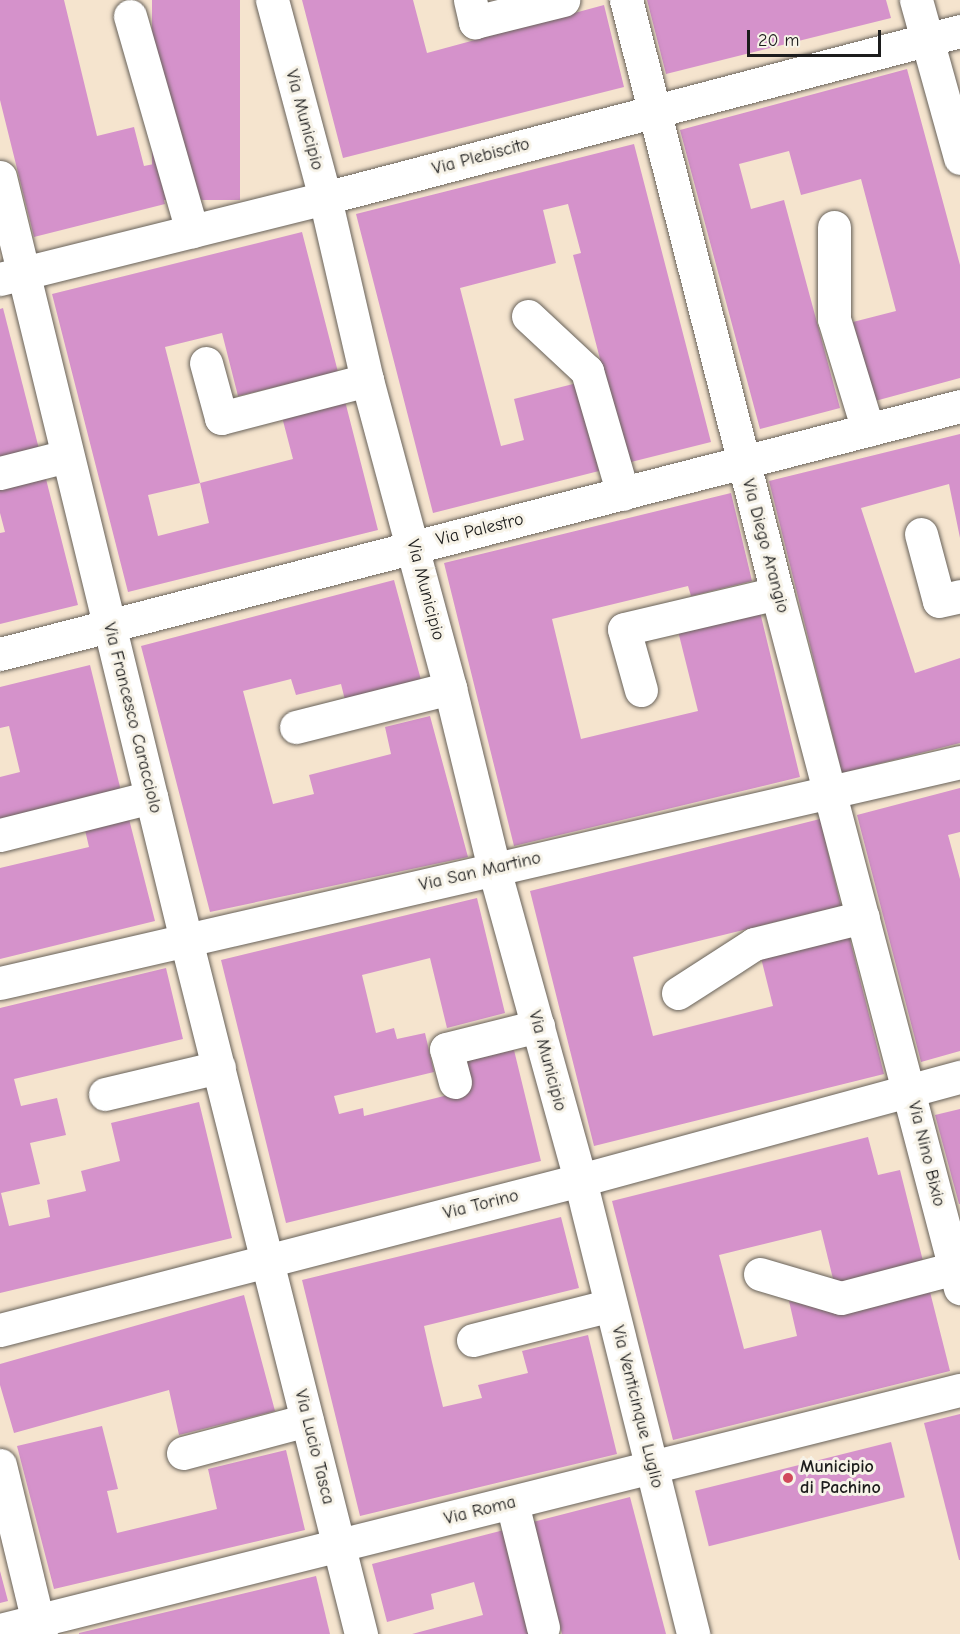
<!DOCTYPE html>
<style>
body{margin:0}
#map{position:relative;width:960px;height:1634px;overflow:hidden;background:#f5e4ce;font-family:"Comic Neue",sans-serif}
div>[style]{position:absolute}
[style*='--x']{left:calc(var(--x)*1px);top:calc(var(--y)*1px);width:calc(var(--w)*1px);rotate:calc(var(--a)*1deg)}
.building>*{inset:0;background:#d592cb;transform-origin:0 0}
.roads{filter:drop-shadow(0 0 2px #68625a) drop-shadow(0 0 2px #68625a)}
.minor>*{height:33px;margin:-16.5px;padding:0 16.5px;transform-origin:16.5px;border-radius:16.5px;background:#fff}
.dots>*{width:16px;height:16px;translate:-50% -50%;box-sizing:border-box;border:3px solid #f7f3e8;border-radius:50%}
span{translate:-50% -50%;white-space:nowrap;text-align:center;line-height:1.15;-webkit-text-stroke:6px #f7f3e8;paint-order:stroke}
.street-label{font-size:18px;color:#1c1c1c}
.poi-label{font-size:18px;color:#1c1c1c;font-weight:700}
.left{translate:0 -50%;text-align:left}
.scale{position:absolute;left:747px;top:30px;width:134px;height:27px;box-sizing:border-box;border:3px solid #1c1c1c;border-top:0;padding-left:8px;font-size:18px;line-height:21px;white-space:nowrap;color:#1c1c1c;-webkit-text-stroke:4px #f7f3e8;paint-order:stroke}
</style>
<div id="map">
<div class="building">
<i style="clip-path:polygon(0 0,64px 0,97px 136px,134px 127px,144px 166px,154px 164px,165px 204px,34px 237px,0 100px)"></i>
<i style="left:152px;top:0;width:88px;height:200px"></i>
<i style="clip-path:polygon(302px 0,413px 0,427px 53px,604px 5px,624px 87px,343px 158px)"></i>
<i style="clip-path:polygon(647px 0,886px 0,891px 18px,666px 74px)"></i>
<i style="clip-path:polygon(907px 69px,960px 265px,960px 378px,875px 401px,853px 322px,896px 311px,861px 179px,801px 195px,789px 151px,739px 164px,751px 209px,784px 200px,840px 408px,760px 429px,680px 130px)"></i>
<i style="clip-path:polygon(634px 144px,711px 442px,627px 463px,573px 255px,581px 253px,568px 204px,543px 210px,556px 263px,460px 288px,501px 446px,524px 440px,514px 399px,577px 383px,599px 471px,433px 513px,356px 214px)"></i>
<i style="clip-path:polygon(evenodd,302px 232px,338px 372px,238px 396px,222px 333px,165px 347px,200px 483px,293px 459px,282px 417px,345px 401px,378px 530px,128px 592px,52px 294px,302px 232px,200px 483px,209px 523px,158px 536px,148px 495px,200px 483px)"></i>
<i style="clip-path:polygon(3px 308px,39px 449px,0 459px,0 309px)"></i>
<i style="clip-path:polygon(960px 434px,960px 538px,949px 484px,861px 508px,915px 673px,960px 658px,960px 743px,842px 773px,769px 481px)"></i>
<i style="clip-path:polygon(46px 479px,78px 605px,0 624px,0 533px,5px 532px,0 513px,0 490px)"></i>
<i style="clip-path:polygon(731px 493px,752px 581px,691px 596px,688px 586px,552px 619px,581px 739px,698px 711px,678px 631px,760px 612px,800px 777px,514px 846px,444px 563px)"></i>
<i style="clip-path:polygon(394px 580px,421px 680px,345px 700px,341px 684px,296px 695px,291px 679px,243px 691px,273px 804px,314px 794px,309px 775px,391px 754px,385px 727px,430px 716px,468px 857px,210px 912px,141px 646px)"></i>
<i style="clip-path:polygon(90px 665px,121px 791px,0 820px,0 777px,20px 772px,9px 726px,0 728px,0 687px)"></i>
<i style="clip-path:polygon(960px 788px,960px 832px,948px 835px,960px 879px,960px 1051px,921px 1062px,857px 815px)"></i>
<i style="clip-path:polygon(129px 819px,155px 921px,0 959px,0 868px,89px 847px,85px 830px)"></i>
<i style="clip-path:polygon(820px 819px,841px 906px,633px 957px,653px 1036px,773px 1006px,760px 954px,848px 932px,884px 1074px,594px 1146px,530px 891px)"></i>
<i style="clip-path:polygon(477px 898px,505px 1013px,447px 1028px,430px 958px,362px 975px,376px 1033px,394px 1028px,397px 1039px,425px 1033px,434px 1072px,334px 1096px,339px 1114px,363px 1108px,364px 1116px,468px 1090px,462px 1062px,514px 1050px,541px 1161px,286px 1223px,221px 960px)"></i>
<i style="clip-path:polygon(166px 968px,183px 1039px,14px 1079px,21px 1106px,57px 1098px,66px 1135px,30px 1143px,40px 1184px,1px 1193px,9px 1226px,50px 1217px,47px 1200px,86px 1191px,81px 1171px,120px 1161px,111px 1123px,199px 1102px,232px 1238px,0 1293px,0 1008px)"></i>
<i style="clip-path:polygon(960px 1109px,960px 1204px,959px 1204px,935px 1115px)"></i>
<i style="clip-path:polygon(868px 1137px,878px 1175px,900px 1170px,924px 1265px,835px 1287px,821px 1230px,719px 1255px,744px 1349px,797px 1336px,789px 1301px,835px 1312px,929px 1288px,950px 1371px,673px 1440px,612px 1201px)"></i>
<i style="clip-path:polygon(561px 1217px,579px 1288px,424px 1326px,432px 1362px,443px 1407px,482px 1398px,478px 1385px,528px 1373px,522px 1351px,588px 1335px,617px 1454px,360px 1516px,302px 1280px)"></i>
<i style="clip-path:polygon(244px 1295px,275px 1411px,179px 1435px,169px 1390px,14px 1433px,0 1385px,0 1364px)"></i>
<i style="clip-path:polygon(960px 1414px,960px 1560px,959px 1560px,924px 1423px)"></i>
<i style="clip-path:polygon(102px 1426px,118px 1489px,107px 1491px,117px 1533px,217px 1509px,208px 1469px,286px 1450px,305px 1530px,54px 1589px,17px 1446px)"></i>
<i style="left:891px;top:1442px;width:57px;height:202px;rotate:76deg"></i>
<i style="clip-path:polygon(630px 1497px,666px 1634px,562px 1634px,533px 1522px)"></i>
<i style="clip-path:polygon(504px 1530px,531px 1634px,412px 1634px,483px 1615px,474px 1582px,431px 1594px,434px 1609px,387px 1622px,372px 1564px)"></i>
<i style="clip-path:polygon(0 1571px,8px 1601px,0 1603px)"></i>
<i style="clip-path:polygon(316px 1576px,330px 1634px,79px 1634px,79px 1633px)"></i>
</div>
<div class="roads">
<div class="minor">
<i style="--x:272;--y:0;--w:205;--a:75"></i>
<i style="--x:325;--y:198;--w:187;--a:77"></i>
<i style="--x:367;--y:380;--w:319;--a:74.9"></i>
<i style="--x:450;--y:688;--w:186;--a:76.3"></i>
<i style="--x:494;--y:869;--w:323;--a:74.5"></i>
<i style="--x:580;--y:1180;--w:468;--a:76"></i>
<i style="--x:470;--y:0;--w:23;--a:77"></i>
<i style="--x:475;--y:22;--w:91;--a:-14"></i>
<i style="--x:626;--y:0;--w:612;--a:75.71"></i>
<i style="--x:777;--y:593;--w:719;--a:75.25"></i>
<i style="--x:916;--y:0;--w:164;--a:74.4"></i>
<i style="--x:130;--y:16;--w:224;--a:73.9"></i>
<i style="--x:0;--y:177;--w:785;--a:76.3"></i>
<i style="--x:186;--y:940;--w:716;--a:75.85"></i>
<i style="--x:834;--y:227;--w:92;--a:90"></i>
<i style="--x:834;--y:319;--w:116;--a:73"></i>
<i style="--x:0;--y:279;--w:335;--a:-14"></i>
<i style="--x:325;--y:198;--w:657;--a:-14.73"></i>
<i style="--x:528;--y:316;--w:81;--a:43"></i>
<i style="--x:587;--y:371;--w:128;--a:73.7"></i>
<i style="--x:206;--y:363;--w:57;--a:74.7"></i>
<i style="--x:221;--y:418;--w:151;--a:-14.6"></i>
<i style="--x:0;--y:473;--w:69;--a:-14.2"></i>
<i style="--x:921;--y:534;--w:69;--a:75"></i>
<i style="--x:939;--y:601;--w:22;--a:-13"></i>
<i style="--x:0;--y:654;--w:992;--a:-14.48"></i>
<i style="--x:641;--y:690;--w:63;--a:-105.6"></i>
<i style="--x:624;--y:629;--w:157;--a:-13.2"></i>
<i style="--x:296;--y:727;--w:159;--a:-14.2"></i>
<i style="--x:0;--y:835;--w:156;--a:-14.1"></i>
<i style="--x:0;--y:983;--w:985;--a:-12.96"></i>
<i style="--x:678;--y:993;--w:90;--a:-32.8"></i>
<i style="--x:754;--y:944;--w:112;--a:-13.9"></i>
<i style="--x:455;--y:1082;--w:34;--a:-105"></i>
<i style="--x:446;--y:1049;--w:95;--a:-14"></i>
<i style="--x:105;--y:1094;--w:117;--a:-13.3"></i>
<i style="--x:760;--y:1274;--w:84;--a:16.5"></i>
<i style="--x:841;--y:1298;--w:118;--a:-14.7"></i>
<i style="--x:0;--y:1330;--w:599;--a:-14.5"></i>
<i style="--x:580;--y:1180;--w:394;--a:-15.2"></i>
<i style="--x:473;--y:1340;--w:142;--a:-14.2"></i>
<i style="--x:183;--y:1453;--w:128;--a:-14.9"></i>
<i style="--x:0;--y:1465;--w:174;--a:76.4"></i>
<i style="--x:512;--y:1503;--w:128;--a:76"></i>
<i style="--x:0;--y:1630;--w:990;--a:-14.04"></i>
</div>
</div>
<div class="dots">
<i style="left:788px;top:1478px;background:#d1495b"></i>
</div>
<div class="street-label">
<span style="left:304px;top:120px;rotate:75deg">Via Municipio</span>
<span style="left:481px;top:157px;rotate:-15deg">Via Plebiscito</span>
<span style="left:480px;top:530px;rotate:-14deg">Via Palestro</span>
<span style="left:765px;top:546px;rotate:75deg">Via Diego Arangio</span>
<span style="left:425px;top:590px;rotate:75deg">Via Municipio</span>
<span style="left:132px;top:718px;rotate:76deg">Via Francesco Caracciolo</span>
<span style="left:480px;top:872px;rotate:-13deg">Via San Martino</span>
<span style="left:547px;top:1061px;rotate:75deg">Via Municipio</span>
<span style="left:926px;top:1154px;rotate:76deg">Via Nino Bixio</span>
<span style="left:481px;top:1205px;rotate:-14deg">Via Torino</span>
<span style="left:637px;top:1407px;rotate:76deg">Via Venticinque Luglio</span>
<span style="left:314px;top:1447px;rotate:76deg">Via Lucio Tasca</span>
<span style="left:480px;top:1511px;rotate:-14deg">Via Roma</span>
</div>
<div class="poi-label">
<span class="left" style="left:800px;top:1478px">Municipio<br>di Pachino</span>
</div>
<div class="scale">20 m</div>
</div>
